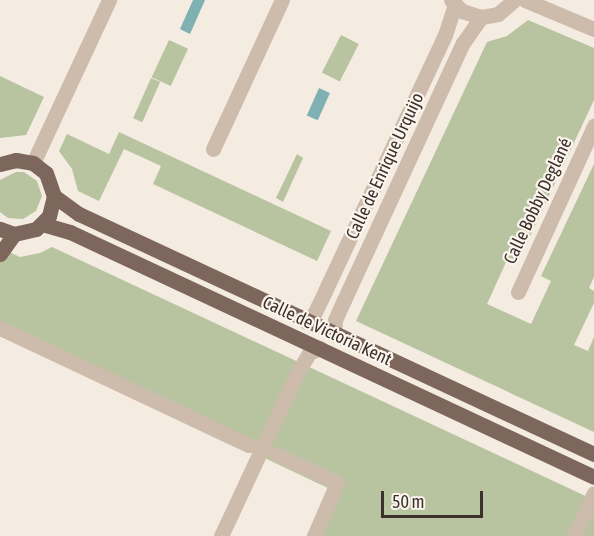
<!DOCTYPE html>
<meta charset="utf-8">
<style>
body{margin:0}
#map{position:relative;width:594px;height:536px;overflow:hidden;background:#f4ebe1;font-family:"Asap Condensed",sans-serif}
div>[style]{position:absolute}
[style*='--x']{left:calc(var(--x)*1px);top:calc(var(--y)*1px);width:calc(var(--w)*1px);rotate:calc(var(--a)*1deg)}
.green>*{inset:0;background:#b8c4a0;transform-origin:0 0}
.water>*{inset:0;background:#7fb0b2;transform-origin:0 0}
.minor>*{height:15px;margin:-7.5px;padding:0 7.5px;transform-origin:7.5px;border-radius:7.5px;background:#cdbbac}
.major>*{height:15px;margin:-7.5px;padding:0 7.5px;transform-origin:7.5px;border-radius:7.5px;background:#7d675c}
span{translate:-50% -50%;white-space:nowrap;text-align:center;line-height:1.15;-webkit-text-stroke:4.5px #fbf5ee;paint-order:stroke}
.street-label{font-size:18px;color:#3b302b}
.scale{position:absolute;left:381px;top:491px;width:102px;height:27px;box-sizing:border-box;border:3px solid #3b302b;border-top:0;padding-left:8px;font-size:18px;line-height:21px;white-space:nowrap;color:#3b302b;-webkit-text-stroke:4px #fbf5ee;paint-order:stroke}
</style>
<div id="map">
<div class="green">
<i style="clip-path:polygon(528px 20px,594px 48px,594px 100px,517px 264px,507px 260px,487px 304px,531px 324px,551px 281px,541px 276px,594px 164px,594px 277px,589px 288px,594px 291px,594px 303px,574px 345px,588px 351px,594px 337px,594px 432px,356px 321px,487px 42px,507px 36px)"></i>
<i style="left:341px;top:35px;width:20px;height:42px;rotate:27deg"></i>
<i style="left:169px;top:40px;width:21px;height:41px;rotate:25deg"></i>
<i style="clip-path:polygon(0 76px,44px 97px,26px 135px,0 138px)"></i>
<i style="left:151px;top:78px;width:10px;height:44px;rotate:24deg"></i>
<i style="clip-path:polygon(119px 132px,331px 231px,317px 261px,153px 184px,161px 166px,124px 149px,99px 201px,78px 191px,72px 169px,59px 151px,67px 134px,109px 154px)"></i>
<i style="clip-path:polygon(297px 154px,303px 158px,283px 202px,276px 198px)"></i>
<i style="clip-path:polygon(16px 172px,24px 172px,37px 181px,42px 196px,36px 211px,23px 219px,8px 218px,0 212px,0 180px)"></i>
<i style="clip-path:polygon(52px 247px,594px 500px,594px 536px,309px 536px,330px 489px,0 333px,0 248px,20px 257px,40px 253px)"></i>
</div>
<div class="water">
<i style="clip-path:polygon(193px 0,205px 0,190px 34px,180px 29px)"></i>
<i style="left:319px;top:88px;width:12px;height:30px;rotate:24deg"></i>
</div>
<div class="minor">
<i style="--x:451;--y:0;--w:16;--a:45"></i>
<i style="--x:462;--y:11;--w:20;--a:18"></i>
<i style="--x:481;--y:17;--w:17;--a:-10"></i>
<i style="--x:498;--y:14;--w:21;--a:-41"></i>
<i style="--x:525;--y:0;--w:75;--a:22.8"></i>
<i style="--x:213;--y:149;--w:164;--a:-65.2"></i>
<i style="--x:33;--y:163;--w:180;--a:-65"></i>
<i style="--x:518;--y:292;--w:183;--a:-65.4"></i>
<i style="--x:306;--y:322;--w:11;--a:-45"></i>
<i style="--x:314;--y:314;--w:25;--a:-64"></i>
<i style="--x:325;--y:291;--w:283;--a:-64.9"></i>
<i style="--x:445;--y:35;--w:32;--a:-72"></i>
<i style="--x:0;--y:328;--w:275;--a:25.2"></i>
<i style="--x:334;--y:335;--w:15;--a:-86"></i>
<i style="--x:335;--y:320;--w:22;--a:-66"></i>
<i style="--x:344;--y:300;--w:283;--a:-65.2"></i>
<i style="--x:463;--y:43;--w:32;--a:-55"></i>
<i style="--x:276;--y:454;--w:68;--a:25.4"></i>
<i style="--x:337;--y:483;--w:58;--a:113.5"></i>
<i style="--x:221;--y:536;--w:178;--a:-65"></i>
<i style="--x:296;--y:375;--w:26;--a:-59"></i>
<i style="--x:309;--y:353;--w:12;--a:-24"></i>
<i style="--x:574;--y:536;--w:47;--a:-65.1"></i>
</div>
<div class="major">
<i style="--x:0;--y:164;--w:16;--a:-14"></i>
<i style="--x:16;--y:160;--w:17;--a:10"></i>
<i style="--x:33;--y:163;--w:16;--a:38"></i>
<i style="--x:46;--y:173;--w:24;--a:71"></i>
<i style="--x:54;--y:196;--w:21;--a:104"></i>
<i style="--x:49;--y:216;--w:18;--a:135"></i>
<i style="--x:36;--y:229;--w:23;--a:167"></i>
<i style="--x:14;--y:234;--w:15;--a:-160"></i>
<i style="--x:54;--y:196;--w:31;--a:36"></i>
<i style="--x:79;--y:214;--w:568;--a:24.99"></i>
<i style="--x:42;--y:224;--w:29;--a:16"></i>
<i style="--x:70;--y:232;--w:578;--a:25.06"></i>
<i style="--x:0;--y:254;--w:24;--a:-55"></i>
</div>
<div class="street-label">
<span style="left:385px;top:166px;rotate:-65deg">Calle de Enrique Urquijo</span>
<span style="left:538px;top:201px;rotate:-65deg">Calle Bobby Deglané</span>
<span style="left:327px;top:331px;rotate:25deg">Calle de Victoria Kent</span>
</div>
<div class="scale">50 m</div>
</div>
